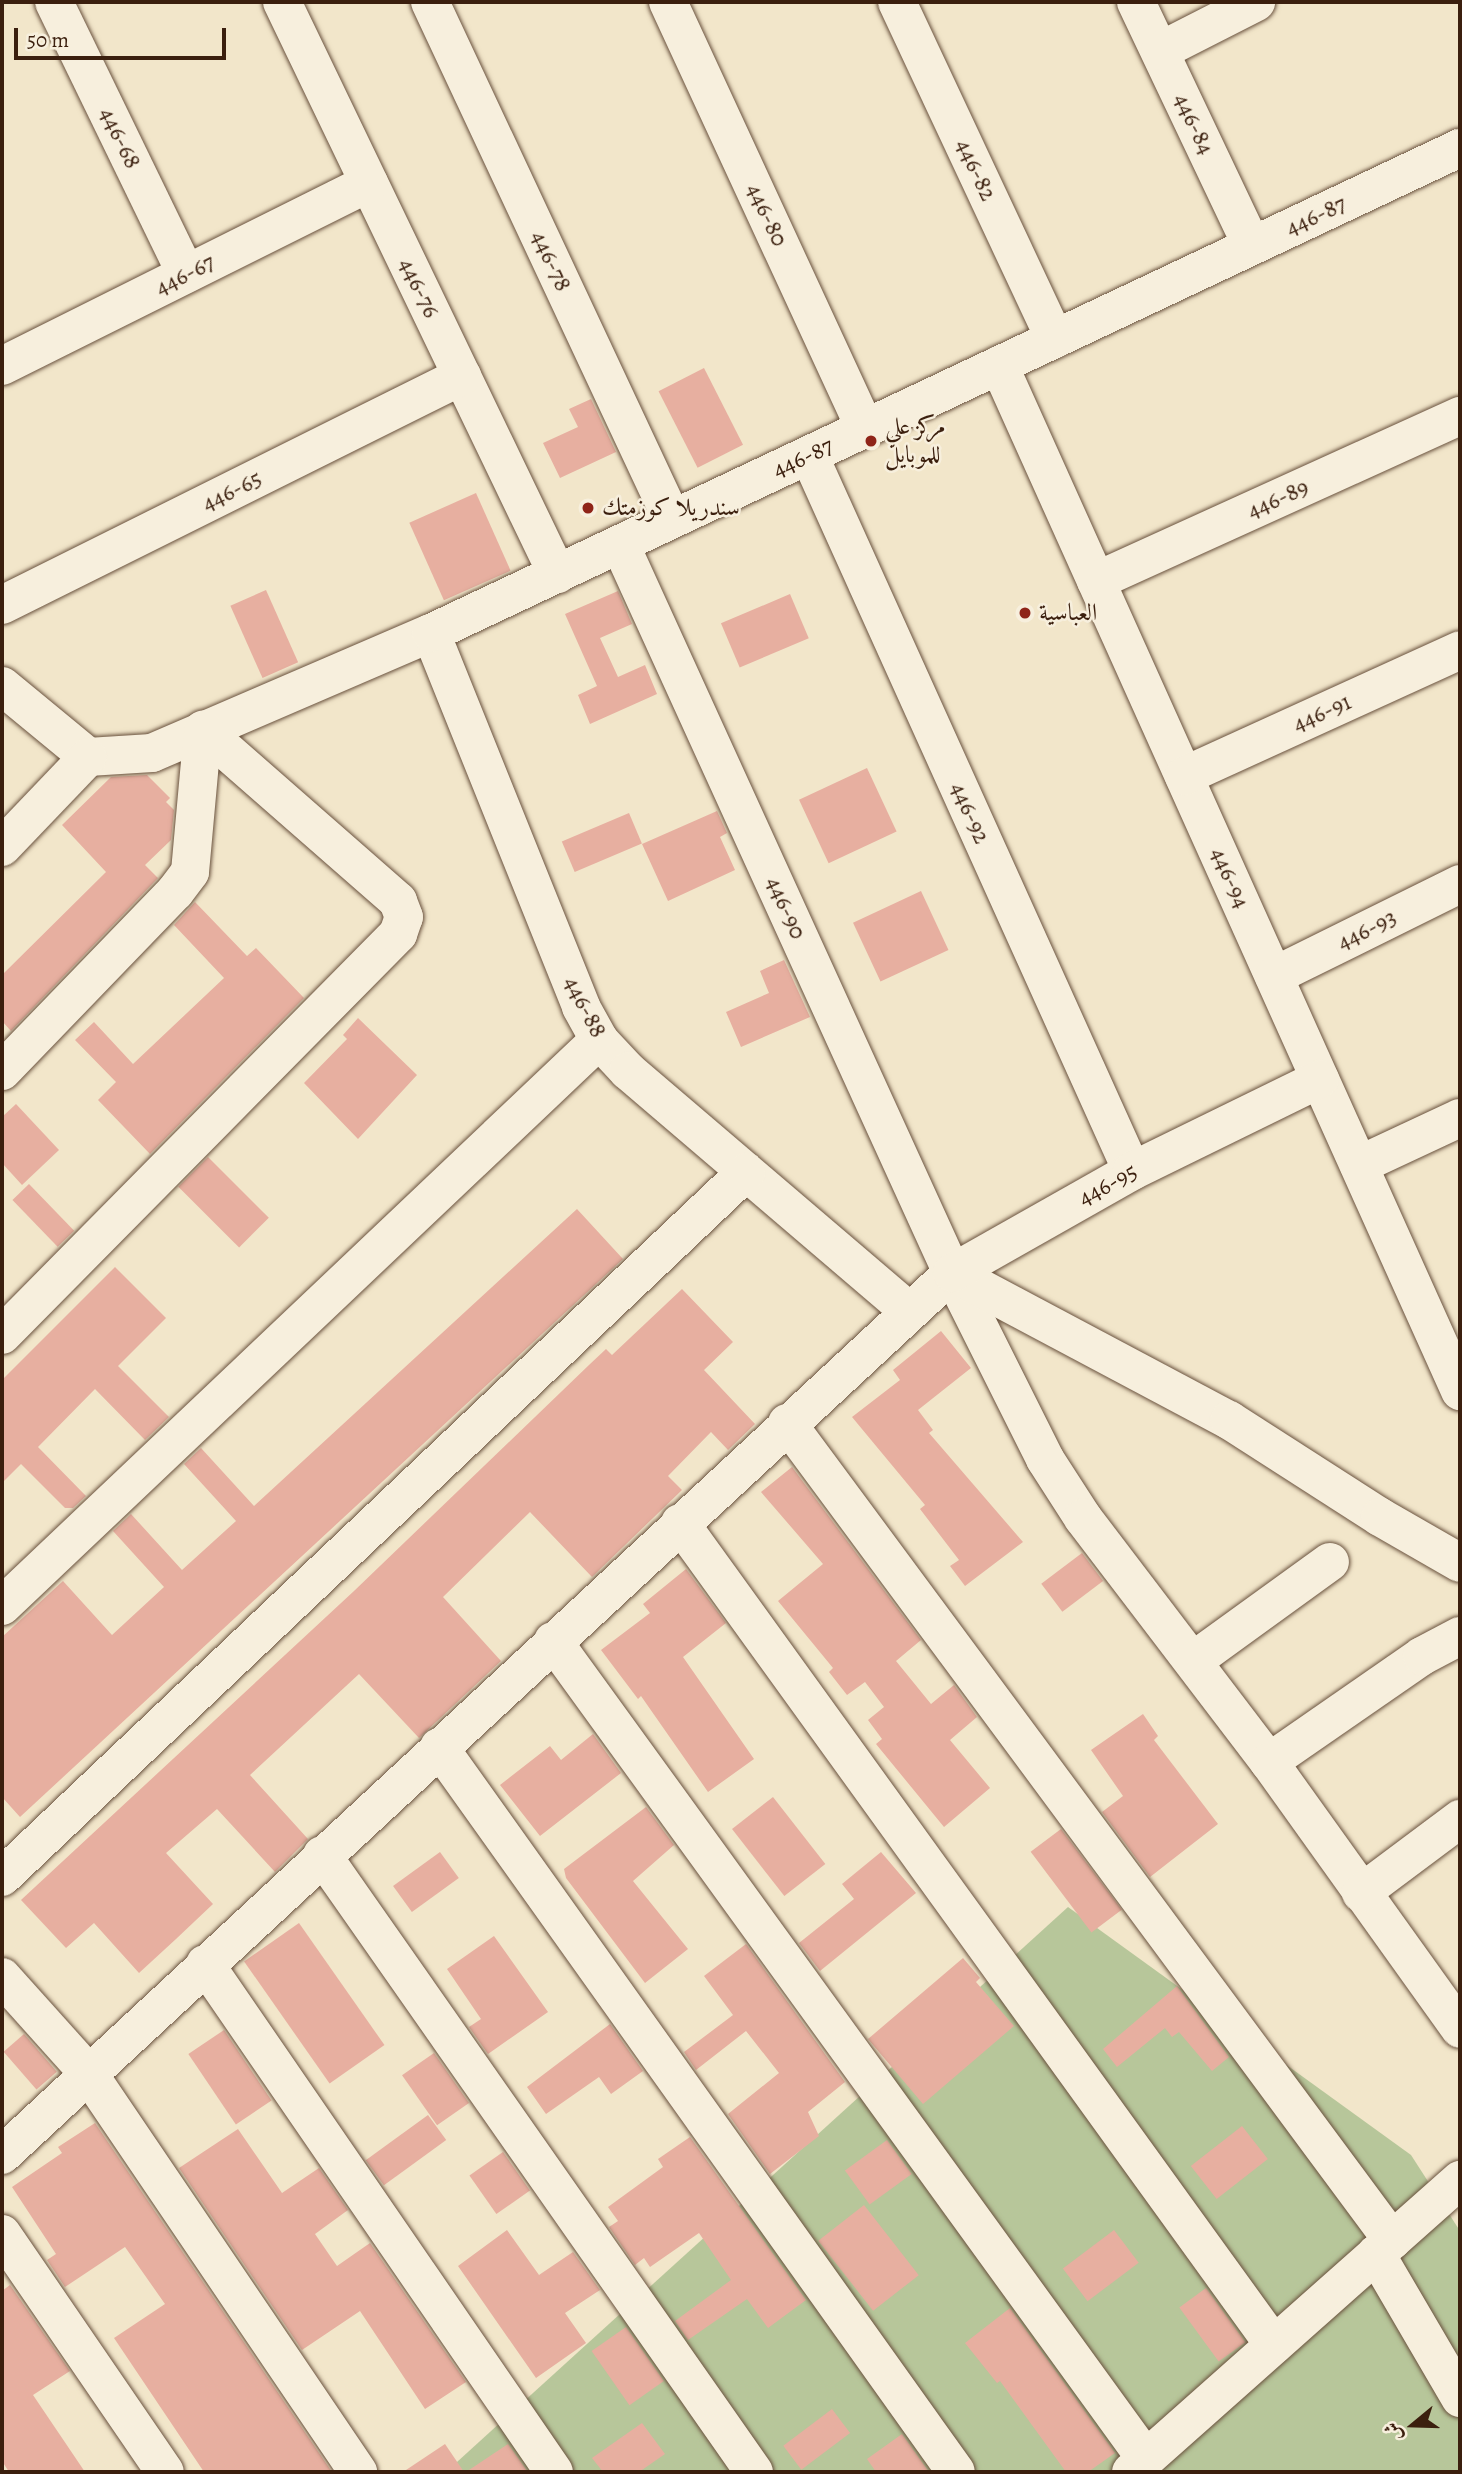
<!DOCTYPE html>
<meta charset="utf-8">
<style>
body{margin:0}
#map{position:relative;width:1462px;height:2474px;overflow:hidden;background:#f2e6ca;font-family:Alegreya,Amiri,serif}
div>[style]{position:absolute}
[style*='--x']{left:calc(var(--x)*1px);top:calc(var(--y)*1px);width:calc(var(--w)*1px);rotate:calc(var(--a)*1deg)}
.green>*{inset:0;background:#b7c69a}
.building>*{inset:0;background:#e7afa0;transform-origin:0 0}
.roads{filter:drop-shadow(0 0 2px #69513d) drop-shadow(0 0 2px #69513d)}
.minor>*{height:38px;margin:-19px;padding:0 19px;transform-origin:19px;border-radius:19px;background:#f7efdd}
.dots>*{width:19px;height:19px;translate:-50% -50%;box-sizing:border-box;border:4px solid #f7efdd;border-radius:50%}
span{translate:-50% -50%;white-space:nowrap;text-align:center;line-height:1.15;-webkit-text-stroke:5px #f7efdd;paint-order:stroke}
.street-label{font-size:24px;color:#3b1f0e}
.poi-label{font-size:24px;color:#3b1f0e}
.left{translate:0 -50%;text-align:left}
.frame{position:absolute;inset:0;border:4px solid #3b1f0e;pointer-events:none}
.north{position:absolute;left:1378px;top:2390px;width:70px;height:70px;-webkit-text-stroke:5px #f7efdd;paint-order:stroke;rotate:251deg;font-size:19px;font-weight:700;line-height:28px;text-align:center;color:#3b1f0e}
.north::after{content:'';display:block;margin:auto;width:24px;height:32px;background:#3b1f0e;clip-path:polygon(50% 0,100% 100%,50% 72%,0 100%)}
.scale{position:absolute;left:14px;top:28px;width:212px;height:32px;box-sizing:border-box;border:4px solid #3b1f0e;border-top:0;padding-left:9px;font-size:21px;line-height:24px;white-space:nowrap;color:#3b1f0e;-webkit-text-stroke:5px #f7efdd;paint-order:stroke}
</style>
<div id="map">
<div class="green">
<i style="clip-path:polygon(1068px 1907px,1411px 2155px,1460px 2231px,1460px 2472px,446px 2472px)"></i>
</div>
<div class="building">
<i style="left:704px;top:368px;width:86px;height:51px;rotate:63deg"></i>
<i style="clip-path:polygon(591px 399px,616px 452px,560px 478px,543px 443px,578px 427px,569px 409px)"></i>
<i style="left:476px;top:493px;width:85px;height:73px;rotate:66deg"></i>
<i style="left:266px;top:590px;width:79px;height:39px;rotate:66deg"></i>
<i style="clip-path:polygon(618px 591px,632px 624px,600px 638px,618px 677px,645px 665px,657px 694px,590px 724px,578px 695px,597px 686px,565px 614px)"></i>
<i style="left:790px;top:594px;width:48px;height:75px;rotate:67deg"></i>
<i style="left:867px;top:768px;width:70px;height:75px;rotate:65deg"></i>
<i style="clip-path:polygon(147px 775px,170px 798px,166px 802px,174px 810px,171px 840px,145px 865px,158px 878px,11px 1031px,2px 1021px,2px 975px,106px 872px,62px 825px,111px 777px)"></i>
<i style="clip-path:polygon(717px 811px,727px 833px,720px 837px,735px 870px,668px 901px,642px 844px)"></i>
<i style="left:629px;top:813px;width:33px;height:73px;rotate:67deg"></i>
<i style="left:921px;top:891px;width:65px;height:75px;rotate:65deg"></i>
<i style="clip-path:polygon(195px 902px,247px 956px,256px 948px,304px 998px,150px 1154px,98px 1100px,116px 1082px,75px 1040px,94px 1022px,133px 1064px,224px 978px,174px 925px)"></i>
<i style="clip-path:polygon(784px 960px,810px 1017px,741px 1047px,726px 1012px,769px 993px,760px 971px)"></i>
<i style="clip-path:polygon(358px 1018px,417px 1075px,358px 1139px,304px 1083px,347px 1039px,343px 1035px)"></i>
<i style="clip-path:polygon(16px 1104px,59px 1150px,22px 1185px,2px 1163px,2px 1117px)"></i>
<i style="left:208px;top:1157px;width:86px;height:42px;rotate:45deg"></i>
<i style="left:29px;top:1184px;width:65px;height:23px;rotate:46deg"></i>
<i style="clip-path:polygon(577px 1209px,623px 1259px,20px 1817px,2px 1797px,2px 1637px,63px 1581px,112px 1635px,164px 1587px,113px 1531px,131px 1514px,182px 1570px,236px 1521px,184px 1464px,201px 1448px,254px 1506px)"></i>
<i style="clip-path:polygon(115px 1267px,166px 1318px,118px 1366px,169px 1417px,145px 1440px,95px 1389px,38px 1447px,86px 1496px,73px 1508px,65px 1508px,21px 1464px,2px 1483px,2px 1380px)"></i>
<i style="clip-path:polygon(682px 1289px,733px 1342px,704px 1370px,755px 1424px,728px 1450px,711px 1432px,668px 1476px,682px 1490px,592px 1577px,530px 1512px,443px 1597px,501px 1661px,419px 1738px,359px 1674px,250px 1775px,308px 1839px,275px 1872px,217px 1809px,166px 1853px,213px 1904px,176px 1939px,139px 1973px,94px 1923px,66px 1948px,21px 1900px,354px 1591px,589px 1365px,606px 1349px,612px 1355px)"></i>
<i style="clip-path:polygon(941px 1331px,971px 1368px,918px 1410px,933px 1430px,929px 1433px,1023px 1542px,965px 1586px,950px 1566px,959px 1560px,920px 1509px,925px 1505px,852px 1417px,900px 1380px,893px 1370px)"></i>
<i style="clip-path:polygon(792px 1467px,921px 1640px,896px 1661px,931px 1704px,954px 1685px,977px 1717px,950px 1740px,990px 1788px,944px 1827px,876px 1744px,882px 1739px,868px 1720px,884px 1707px,865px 1682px,847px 1695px,829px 1672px,833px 1668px,778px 1601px,823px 1564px,761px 1492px)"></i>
<i style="left:1082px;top:1553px;width:35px;height:51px;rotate:53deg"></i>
<i style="clip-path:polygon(686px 1569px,726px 1623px,683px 1657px,754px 1759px,708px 1792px,641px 1696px,638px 1699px,601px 1650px,650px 1613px,643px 1604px)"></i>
<i style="clip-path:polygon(1143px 1714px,1158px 1736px,1154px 1740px,1218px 1824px,1150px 1877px,1102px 1812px,1123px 1796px,1091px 1750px)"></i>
<i style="clip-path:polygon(593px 1734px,621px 1773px,540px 1836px,500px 1785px,550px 1746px,561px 1760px)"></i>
<i style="left:773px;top:1797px;width:85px;height:52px;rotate:52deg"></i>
<i style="clip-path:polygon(646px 1807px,674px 1845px,633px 1881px,688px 1949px,645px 1983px,566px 1878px,564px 1869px)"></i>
<i style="left:1061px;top:1829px;width:101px;height:38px;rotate:53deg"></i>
<i style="left:440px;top:1852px;width:32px;height:58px;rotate:54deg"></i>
<i style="clip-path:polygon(881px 1852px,916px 1893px,820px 1971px,799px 1943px,854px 1899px,842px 1884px)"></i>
<i style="left:299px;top:1923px;width:149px;height:67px;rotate:55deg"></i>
<i style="clip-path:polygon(494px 1936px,548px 2012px,488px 2054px,469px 2027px,481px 2019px,447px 1969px)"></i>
<i style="clip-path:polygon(746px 1944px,845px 2082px,808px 2112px,819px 2136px,770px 2174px,728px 2114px,779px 2073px,746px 2031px,696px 2070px,684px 2052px,733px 2015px,704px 1976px)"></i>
<i style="clip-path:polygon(963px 1958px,980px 1978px,976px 1982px,1014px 2026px,923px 2104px,868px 2039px)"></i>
<i style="clip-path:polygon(1177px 1986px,1229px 2057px,1212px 2071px,1179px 2032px,1172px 2037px,1165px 2028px,1117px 2067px,1103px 2049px)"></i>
<i style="clip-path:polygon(610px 2024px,643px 2071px,611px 2094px,599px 2077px,546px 2114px,527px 2087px)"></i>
<i style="left:224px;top:2030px;width:85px;height:43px;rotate:56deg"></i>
<i style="left:24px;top:2034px;width:50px;height:27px;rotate:49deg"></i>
<i style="left:434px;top:2053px;width:61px;height:39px;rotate:55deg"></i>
<i style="left:428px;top:2115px;width:31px;height:77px;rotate:54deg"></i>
<i style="clip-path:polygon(95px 2123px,332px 2472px,204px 2472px,114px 2338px,165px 2304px,125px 2247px,65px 2287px,47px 2260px,56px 2254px,12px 2187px,62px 2153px,58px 2147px)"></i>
<i style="left:1242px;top:2126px;width:42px;height:65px;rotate:52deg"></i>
<i style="clip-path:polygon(238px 2129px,282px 2193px,319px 2168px,348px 2210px,315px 2234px,337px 2266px,370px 2243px,466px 2382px,425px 2409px,360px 2311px,302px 2350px,179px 2168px)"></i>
<i style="clip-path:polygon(690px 2137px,806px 2300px,768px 2328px,747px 2299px,688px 2340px,675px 2321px,731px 2280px,699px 2233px,650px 2267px,644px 2258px,635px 2265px,609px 2227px,618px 2221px,608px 2207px,663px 2167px,658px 2159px)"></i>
<i style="left:887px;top:2140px;width:42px;height:52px;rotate:54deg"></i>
<i style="left:503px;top:2152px;width:47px;height:41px;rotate:55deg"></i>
<i style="left:864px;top:2205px;width:89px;height:58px;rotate:52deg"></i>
<i style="clip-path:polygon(507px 2230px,539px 2275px,573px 2252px,600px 2290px,565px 2313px,586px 2343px,536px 2378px,458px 2266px)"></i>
<i style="left:1114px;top:2230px;width:41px;height:64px;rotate:53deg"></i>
<i style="clip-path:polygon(10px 2285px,70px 2371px,33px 2395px,85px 2472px,9px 2472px,2px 2461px,2px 2291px)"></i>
<i style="left:1206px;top:2288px;width:67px;height:33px;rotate:54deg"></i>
<i style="clip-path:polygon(1010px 2308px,1115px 2453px,1088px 2472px,1066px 2472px,1000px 2381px,997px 2383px,965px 2343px)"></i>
<i style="left:626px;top:2327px;width:66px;height:42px;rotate:55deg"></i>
<i style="left:832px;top:2409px;width:30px;height:61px;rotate:53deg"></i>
<i style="clip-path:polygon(642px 2423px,665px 2454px,639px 2472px,603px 2472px,592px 2458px)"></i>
<i style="clip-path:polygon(902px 2434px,929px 2472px,876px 2472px,867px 2459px)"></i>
<i style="clip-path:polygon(445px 2444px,464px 2472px,403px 2472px)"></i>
<i style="clip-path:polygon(508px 2444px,528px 2472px,466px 2472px)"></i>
</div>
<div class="roads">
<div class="minor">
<i style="--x:54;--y:2;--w:302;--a:64.1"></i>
<i style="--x:282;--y:2;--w:635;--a:64.32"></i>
<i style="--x:430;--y:2;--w:571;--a:64.92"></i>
<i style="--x:668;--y:2;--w:469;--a:65.2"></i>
<i style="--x:897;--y:2;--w:372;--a:64.9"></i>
<i style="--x:1136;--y:2;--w:270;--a:64.6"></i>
<i style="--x:1160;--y:51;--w:108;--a:-27"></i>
<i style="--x:999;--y:365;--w:1125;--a:65.8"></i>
<i style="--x:2;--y:366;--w:410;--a:-26.5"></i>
<i style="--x:809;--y:455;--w:785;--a:65.72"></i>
<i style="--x:620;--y:544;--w:801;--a:65.51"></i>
<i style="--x:952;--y:1273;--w:208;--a:63.4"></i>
<i style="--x:1045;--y:1459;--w:70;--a:57.2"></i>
<i style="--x:1083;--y:1518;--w:307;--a:52.7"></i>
<i style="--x:1269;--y:1762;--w:328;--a:54.4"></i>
<i style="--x:1096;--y:581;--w:400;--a:-24.4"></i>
<i style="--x:2;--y:605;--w:514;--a:-26.47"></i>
<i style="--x:431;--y:633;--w:403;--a:68.1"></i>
<i style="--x:581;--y:1007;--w:38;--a:61"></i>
<i style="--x:599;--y:1040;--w:42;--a:46.9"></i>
<i style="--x:628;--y:1071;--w:368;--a:40.5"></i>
<i style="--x:2;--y:686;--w:112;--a:39.5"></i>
<i style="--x:88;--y:757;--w:64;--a:-3.6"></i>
<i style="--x:152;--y:753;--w:304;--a:-23.3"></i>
<i style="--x:431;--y:633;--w:1138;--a:-25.24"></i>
<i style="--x:1184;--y:776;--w:303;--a:-24.5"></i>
<i style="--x:2;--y:847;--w:124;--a:-46.3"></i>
<i style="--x:1274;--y:976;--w:208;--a:-26.3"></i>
<i style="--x:2;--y:1071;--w:249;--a:-46"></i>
<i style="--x:175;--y:892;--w:25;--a:-53"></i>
<i style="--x:190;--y:872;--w:143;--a:-84.8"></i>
<i style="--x:1359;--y:1165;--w:111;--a:-25"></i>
<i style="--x:952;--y:1273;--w:314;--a:28"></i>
<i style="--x:1229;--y:1420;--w:179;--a:32.7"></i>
<i style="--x:1380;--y:1517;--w:92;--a:29.9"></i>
<i style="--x:2;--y:1335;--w:564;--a:-45.36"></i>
<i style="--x:398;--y:934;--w:18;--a:-71"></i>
<i style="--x:404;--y:917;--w:17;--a:-111"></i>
<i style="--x:398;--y:901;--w:259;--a:-138.8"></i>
<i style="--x:787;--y:1423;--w:1017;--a:53.48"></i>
<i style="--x:680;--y:1523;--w:1014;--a:54.15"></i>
<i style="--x:2;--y:1606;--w:823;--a:-43.47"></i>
<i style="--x:553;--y:1641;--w:1010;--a:54.06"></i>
<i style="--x:1193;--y:1661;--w:169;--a:-35.9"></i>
<i style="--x:439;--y:1747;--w:890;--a:54.51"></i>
<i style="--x:1269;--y:1762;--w:186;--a:-34.7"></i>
<i style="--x:1422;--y:1656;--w:43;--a:-27.8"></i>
<i style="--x:322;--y:1855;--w:753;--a:55"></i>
<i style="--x:2;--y:1877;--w:1025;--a:-43.46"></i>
<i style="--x:1361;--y:1893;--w:124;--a:-36.8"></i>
<i style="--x:205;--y:1964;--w:616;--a:55.51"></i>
<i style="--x:2;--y:1977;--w:129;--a:48.1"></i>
<i style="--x:88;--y:2073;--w:482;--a:55.9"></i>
<i style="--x:2;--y:2155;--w:1296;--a:-42.87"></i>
<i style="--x:952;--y:1273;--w:207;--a:-29.5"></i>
<i style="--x:1132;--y:1171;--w:209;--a:-26.1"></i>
<i style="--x:2;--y:2234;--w:288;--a:55.6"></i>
<i style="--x:1376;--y:2254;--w:167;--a:59.7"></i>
<i style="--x:1131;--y:2472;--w:440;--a:-41.6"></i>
</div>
</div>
<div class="dots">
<i style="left:871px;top:441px;background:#8f2418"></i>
<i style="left:588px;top:508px;background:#8f2418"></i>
<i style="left:1025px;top:613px;background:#8f2418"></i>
</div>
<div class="street-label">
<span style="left:1194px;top:124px;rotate:65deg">446-84</span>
<span style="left:120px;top:138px;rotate:64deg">446-68</span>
<span style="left:976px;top:170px;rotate:65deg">446-82</span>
<span style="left:767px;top:215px;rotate:65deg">446-80</span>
<span style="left:1316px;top:216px;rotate:-25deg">446-87</span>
<span style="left:551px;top:261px;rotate:65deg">446-78</span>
<span style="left:185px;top:275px;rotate:-27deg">446-67</span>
<span style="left:419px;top:288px;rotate:64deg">446-76</span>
<span style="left:803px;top:458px;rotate:-25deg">446-87</span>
<span style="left:232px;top:491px;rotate:-26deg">446-65</span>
<span style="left:1278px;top:499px;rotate:-24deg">446-89</span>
<span style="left:1322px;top:713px;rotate:-24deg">446-91</span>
<span style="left:970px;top:813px;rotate:66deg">446-92</span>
<span style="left:1230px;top:878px;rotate:66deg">446-94</span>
<span style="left:786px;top:908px;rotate:66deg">446-90</span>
<span style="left:1367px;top:930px;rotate:-26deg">446-93</span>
<span style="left:585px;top:1007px;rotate:63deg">446-88</span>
<span style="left:1108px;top:1185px;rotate:-29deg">446-95</span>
</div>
<div class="poi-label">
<span class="left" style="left:885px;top:441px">مركز علي<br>للموبايل</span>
<span class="left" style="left:602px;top:508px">سندريلا كوزمتك</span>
<span class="left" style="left:1039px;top:613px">العباسية</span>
</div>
<div class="frame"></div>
<div class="north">ش</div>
<div class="scale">50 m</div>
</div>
